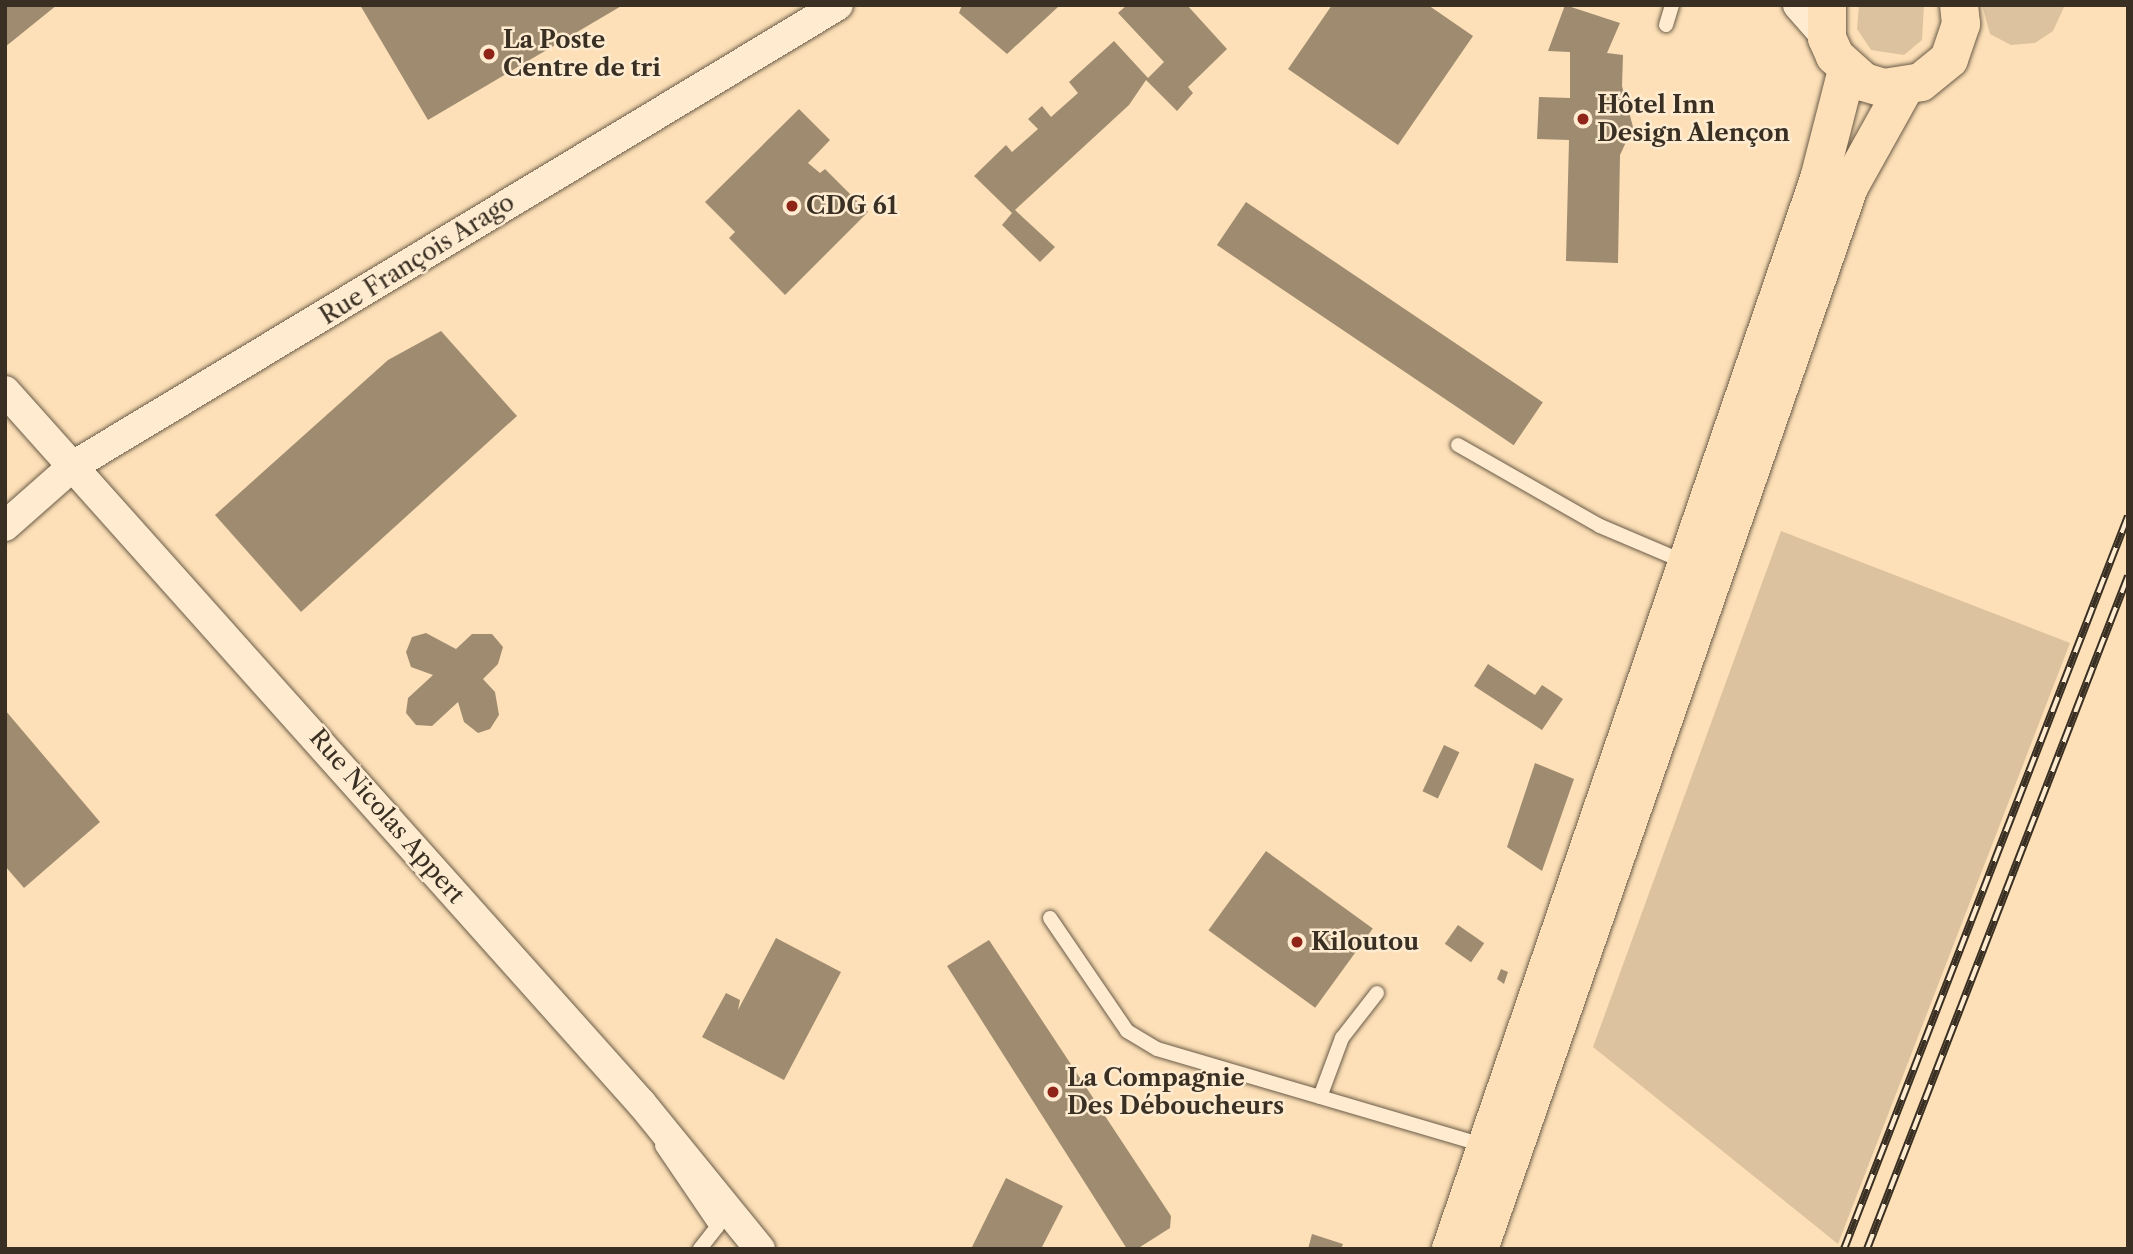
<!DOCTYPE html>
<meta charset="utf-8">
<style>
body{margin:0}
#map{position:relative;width:2133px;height:1254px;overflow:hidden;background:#fde0b7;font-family:"Libre Caslon Text",serif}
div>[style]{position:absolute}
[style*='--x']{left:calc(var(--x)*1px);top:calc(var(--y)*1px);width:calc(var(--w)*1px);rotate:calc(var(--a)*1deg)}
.green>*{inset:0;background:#dcc29e}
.building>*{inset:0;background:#9f8b70;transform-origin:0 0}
.roads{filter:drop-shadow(0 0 2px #6a5b48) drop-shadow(0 0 2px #6a5b48)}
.lane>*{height:14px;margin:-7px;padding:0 7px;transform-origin:7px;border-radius:7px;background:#feebd0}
.street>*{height:30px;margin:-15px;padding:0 15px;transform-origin:15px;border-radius:15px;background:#feebd0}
.primary>*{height:38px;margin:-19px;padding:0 19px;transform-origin:19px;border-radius:19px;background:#fde0b7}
.rail>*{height:8px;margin-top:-4px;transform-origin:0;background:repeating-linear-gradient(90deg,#feebd0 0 16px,#392f23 0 32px);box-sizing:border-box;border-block:2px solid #392f23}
.dots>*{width:19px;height:19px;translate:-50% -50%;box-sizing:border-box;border:4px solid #feebd0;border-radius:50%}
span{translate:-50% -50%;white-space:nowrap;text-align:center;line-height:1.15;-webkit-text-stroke:5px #feebd0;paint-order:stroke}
.poi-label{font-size:24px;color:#392f23;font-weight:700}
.left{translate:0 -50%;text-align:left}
.street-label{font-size:24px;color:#392f23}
.frame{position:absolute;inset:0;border:7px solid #392f23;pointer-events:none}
</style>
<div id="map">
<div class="green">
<i style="clip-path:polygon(1859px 5px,1924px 5px,1922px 40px,1904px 55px,1871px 50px,1857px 29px)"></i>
<i style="clip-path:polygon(1982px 5px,2065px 5px,2053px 31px,2035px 43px,2011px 45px,1990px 34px)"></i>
<i style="clip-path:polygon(1781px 531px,2070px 643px,1838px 1244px,1593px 1047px)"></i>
</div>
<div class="building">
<i style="clip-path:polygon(5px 5px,57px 5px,5px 47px)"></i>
<i style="clip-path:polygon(360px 5px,623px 5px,428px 120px)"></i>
<i style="clip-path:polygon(962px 5px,1057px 5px,1058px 7px,1007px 54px,959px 13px)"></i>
<i style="clip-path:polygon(1127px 5px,1187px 5px,1227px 49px,1188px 87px,1193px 93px,1177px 111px,1146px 80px,1129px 105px,1015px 210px,1055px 247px,1040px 262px,1002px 225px,1012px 213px,974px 176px,1006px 145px,1012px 152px,1038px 129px,1028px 119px,1042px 106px,1051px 117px,1078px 93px,1069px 82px,1114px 41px,1148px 78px,1164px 62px,1118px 13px)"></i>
<i style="clip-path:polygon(1332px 5px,1428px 5px,1473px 36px,1398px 145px,1288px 69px)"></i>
<i style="clip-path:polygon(1565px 5px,1620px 23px,1607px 53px,1623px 55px,1622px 86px,1633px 127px,1620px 155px,1618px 263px,1566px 261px,1569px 140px,1537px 139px,1539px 97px,1570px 98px,1570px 52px,1548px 51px)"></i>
<i style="clip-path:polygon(799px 109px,830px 140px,808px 163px,820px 173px,825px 169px,868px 212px,785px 295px,729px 238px,735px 232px,705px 202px)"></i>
<i style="left:1246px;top:202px;width:358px;height:52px;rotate:34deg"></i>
<i style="clip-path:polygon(441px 331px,517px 416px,301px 612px,215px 515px,388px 360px)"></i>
<i style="clip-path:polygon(426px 633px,456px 649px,472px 634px,492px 634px,503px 647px,498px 664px,483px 679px,495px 692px,499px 715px,490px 729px,478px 733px,464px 722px,458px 702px,432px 726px,416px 725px,406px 713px,408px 698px,433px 675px,411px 667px,406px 652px,412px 637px)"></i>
<i style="clip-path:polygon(1488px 664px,1535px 695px,1542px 685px,1563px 699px,1542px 730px,1474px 686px)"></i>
<i style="clip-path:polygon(5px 710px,100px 822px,24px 888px,5px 866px)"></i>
<i style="left:1444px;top:745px;width:17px;height:51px;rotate:25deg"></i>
<i style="clip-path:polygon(1535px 763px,1574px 779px,1542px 871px,1507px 847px)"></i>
<i style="left:1266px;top:851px;width:132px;height:98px;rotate:36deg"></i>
<i style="left:1458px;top:925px;width:32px;height:23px;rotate:35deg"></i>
<i style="clip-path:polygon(776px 938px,841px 972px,784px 1080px,702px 1037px,726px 993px,740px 1000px,738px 1010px)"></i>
<i style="clip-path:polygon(989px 940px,1171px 1216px,1170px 1228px,1137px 1249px,1127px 1249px,947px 966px)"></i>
<i style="clip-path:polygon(1501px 969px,1508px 972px,1504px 984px,1497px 979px)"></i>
<i style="clip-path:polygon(1006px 1178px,1063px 1206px,1041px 1249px,971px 1249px)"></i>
<i style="clip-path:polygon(1312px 1234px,1343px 1244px,1341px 1249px,1308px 1249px)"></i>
</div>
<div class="roads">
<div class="lane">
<i style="--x:1666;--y:25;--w:21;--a:-73"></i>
<i style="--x:1458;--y:445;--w:163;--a:29.7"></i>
<i style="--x:1600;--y:526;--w:95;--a:23"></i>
<i style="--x:1050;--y:918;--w:137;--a:55.7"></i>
<i style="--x:1127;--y:1031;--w:35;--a:31"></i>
<i style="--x:1157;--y:1049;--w:343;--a:16.4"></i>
<i style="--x:1320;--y:1097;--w:63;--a:-69.6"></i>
<i style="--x:1342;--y:1038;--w:57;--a:-52.1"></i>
<i style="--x:662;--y:1146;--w:98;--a:55.8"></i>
<i style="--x:717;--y:1227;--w:28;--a:128"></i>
</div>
<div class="street">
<i style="--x:1798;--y:5;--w:44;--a:48.7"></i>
<i style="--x:5;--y:391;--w:956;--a:48.22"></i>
<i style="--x:642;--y:1104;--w:187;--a:50.9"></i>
<i style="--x:5;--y:526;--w:91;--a:-41.4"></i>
<i style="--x:73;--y:466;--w:893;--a:-31.07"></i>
</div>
<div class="primary">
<i style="--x:1827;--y:5;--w:33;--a:90"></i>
<i style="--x:1827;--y:38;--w:20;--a:66"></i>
<i style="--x:1835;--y:56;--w:39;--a:42"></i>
<i style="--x:1864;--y:82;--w:21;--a:17"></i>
<i style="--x:1884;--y:88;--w:37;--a:-9"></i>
<i style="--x:1921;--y:82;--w:36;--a:-39"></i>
<i style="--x:1949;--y:59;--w:37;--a:-71"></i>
<i style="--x:1961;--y:24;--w:19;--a:-96"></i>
<i style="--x:1451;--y:1249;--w:1132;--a:-71.02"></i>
<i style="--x:1819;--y:179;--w:113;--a:-75.6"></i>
<i style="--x:1479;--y:1249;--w:1125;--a:-70.79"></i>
<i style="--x:1849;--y:187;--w:113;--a:-60.9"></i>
</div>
</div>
<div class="rail">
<i style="--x:1844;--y:1249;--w:786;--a:-68.82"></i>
<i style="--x:1867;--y:1249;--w:722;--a:-68.8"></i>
</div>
<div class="dots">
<i style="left:489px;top:54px;background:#8f2418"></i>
<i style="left:1583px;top:119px;background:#8f2418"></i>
<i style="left:792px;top:206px;background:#8f2418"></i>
<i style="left:1297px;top:942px;background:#8f2418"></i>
<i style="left:1053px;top:1092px;background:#8f2418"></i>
</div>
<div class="poi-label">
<span class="left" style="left:503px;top:54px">La Poste<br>Centre de tri</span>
<span class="left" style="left:1597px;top:119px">Hôtel Inn<br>Design Alençon</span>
<span class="left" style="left:806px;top:206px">CDG 61</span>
<span class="left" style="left:1311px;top:942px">Kiloutou</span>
<span class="left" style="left:1067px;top:1092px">La Compagnie<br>Des Déboucheurs</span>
</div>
<div class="street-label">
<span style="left:417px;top:259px;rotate:-32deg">Rue François Arago</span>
<span style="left:387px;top:816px;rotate:49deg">Rue Nicolas Appert</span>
</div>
<div class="frame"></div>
</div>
